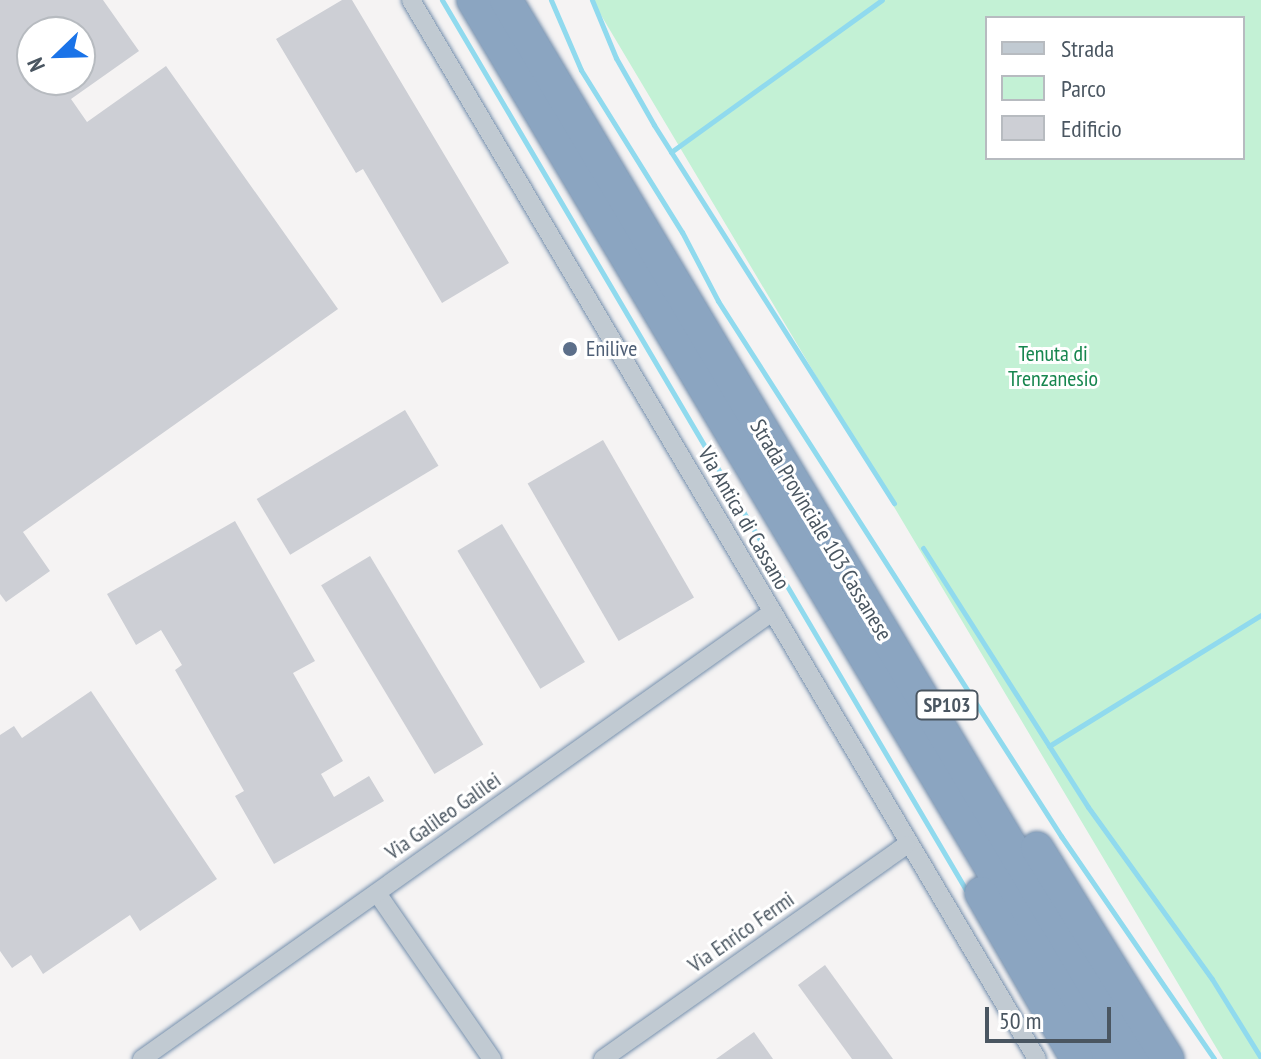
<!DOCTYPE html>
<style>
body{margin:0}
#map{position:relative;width:1261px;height:1059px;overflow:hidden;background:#f5f3f3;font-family:"PT Sans Narrow",sans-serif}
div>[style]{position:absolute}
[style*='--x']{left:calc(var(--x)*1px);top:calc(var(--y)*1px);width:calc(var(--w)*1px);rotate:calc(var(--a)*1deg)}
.green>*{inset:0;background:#c3f1d5}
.stream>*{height:5px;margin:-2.5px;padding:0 2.5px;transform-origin:2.5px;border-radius:2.5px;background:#90daee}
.building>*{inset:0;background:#cdcfd5;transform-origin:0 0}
.roads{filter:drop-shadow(0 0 2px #7690ad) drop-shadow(0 0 2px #7690ad)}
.street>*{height:18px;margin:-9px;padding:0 9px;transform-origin:9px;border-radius:9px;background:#c1cad2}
.highway>*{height:32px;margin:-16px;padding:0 16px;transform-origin:16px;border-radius:16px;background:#8ba5c1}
.dots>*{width:22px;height:22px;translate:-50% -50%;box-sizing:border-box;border:4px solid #fff;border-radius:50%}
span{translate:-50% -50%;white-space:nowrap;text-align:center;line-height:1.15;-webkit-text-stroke:6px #fff;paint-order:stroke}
.shield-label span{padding:2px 6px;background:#fff;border:2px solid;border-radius:6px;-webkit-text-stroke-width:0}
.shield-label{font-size:20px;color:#4a5661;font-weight:700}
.service-label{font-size:22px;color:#4e5e75}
.left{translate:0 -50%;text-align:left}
.park-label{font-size:22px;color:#17864f}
.street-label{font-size:22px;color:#4a5661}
.legend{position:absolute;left:985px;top:16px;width:260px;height:144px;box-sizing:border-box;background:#fff;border:2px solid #b7bbc0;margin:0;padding:10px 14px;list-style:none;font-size:24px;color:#4a5661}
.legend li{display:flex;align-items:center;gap:16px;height:40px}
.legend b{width:40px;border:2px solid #b7bbc0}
.north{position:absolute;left:16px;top:16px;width:80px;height:80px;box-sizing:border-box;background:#fff;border:2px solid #b7bbc0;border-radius:50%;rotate:247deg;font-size:22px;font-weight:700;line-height:32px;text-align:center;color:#4a5661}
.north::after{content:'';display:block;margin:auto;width:28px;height:36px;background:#1a73e8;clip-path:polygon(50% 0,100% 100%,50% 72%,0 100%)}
.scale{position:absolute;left:985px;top:1007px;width:126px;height:36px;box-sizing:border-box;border:4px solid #4a5661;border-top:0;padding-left:10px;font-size:24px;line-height:28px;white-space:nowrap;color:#4a5661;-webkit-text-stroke:6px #fff;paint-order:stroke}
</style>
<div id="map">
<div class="green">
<i style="clip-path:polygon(evenodd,592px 0,1261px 0,1261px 1059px,1223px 1059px,592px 0,987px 18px,1243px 18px,1243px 158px,987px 158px,987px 18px)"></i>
</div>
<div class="stream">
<i style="--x:442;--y:0;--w:1039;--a:59.51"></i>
<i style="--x:551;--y:0;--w:76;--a:66.8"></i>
<i style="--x:581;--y:70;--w:191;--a:58.1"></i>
<i style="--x:682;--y:232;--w:78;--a:62.4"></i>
<i style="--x:718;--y:301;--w:636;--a:57.34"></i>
<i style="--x:1061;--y:836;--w:270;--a:55.5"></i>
<i style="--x:592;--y:0;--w:63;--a:67.5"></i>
<i style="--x:616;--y:58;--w:77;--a:60.4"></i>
<i style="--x:654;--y:125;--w:448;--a:57.6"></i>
<i style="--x:671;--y:152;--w:260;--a:-35.8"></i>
<i style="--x:923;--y:548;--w:307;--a:57.5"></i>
<i style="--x:1088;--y:807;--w:212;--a:54.2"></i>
<i style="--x:1212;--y:979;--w:93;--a:58.2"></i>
<i style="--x:1049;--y:746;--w:249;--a:-31.7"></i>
</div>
<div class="building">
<i style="clip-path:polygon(evenodd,0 0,103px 0,139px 51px,71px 99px,87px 122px,166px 66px,338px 309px,23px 532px,50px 571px,6px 602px,0 594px,0 0,32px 32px,80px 32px,80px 80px,32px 80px,32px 32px)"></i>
<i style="clip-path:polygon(342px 0,352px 0,509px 263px,442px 303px,363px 169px,356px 173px,276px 39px)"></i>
<i style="left:405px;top:410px;width:65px;height:173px;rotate:59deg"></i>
<i style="left:603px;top:440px;width:182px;height:87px;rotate:60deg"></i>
<i style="clip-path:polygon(235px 521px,315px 661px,293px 673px,343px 761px,321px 774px,334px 797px,369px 776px,384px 801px,274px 864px,235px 796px,244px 791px,175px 670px,182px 665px,161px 630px,136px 645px,107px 594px)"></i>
<i style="left:502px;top:524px;width:161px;height:52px;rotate:59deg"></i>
<i style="left:370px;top:556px;width:220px;height:57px;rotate:59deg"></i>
<i style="clip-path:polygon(91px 691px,217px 879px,140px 931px,130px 915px,43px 974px,31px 955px,12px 968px,0 951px,0 735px,14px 726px,22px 738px)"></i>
<i style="clip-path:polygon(825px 965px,893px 1059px,852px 1059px,798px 985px)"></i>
<i style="clip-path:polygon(754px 1032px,773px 1059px,716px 1059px)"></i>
</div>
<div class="roads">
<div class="street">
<i style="--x:411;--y:0;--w:1230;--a:59.41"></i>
<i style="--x:377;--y:893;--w:202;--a:55.3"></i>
<i style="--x:142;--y:1059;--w:771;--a:-35.34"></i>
<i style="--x:603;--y:1059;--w:371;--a:-35.2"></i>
</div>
<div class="highway">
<i style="--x:473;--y:0;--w:1233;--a:59.17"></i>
<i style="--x:506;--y:0;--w:1233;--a:59.17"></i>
<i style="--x:1037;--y:848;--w:248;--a:58.2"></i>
<i style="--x:981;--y:893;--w:192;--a:60"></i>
</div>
</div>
<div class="dots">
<i style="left:570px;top:349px;background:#5c6f8a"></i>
</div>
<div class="shield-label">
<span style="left:947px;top:705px">SP103</span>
</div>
<div class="service-label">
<span class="left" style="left:586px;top:349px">Enilive</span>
</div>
<div class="park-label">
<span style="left:1053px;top:366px">Tenuta di<br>Trenzanesio</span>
</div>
<div class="street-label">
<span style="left:744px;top:518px;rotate:60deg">Via Antica di Cassano</span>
<span style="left:821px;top:530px;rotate:59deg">Strada Provinciale 103 Cassanese</span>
<span style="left:443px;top:816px;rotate:-35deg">Via Galileo Galilei</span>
<span style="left:741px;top:932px;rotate:-35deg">Via Enrico Fermi</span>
</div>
<ul class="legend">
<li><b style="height:10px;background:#c1cad2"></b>Strada</li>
<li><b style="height:22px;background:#c3f1d5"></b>Parco</li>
<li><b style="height:22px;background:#cdcfd5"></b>Edificio</li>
</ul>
<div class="north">N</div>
<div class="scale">50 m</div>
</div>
